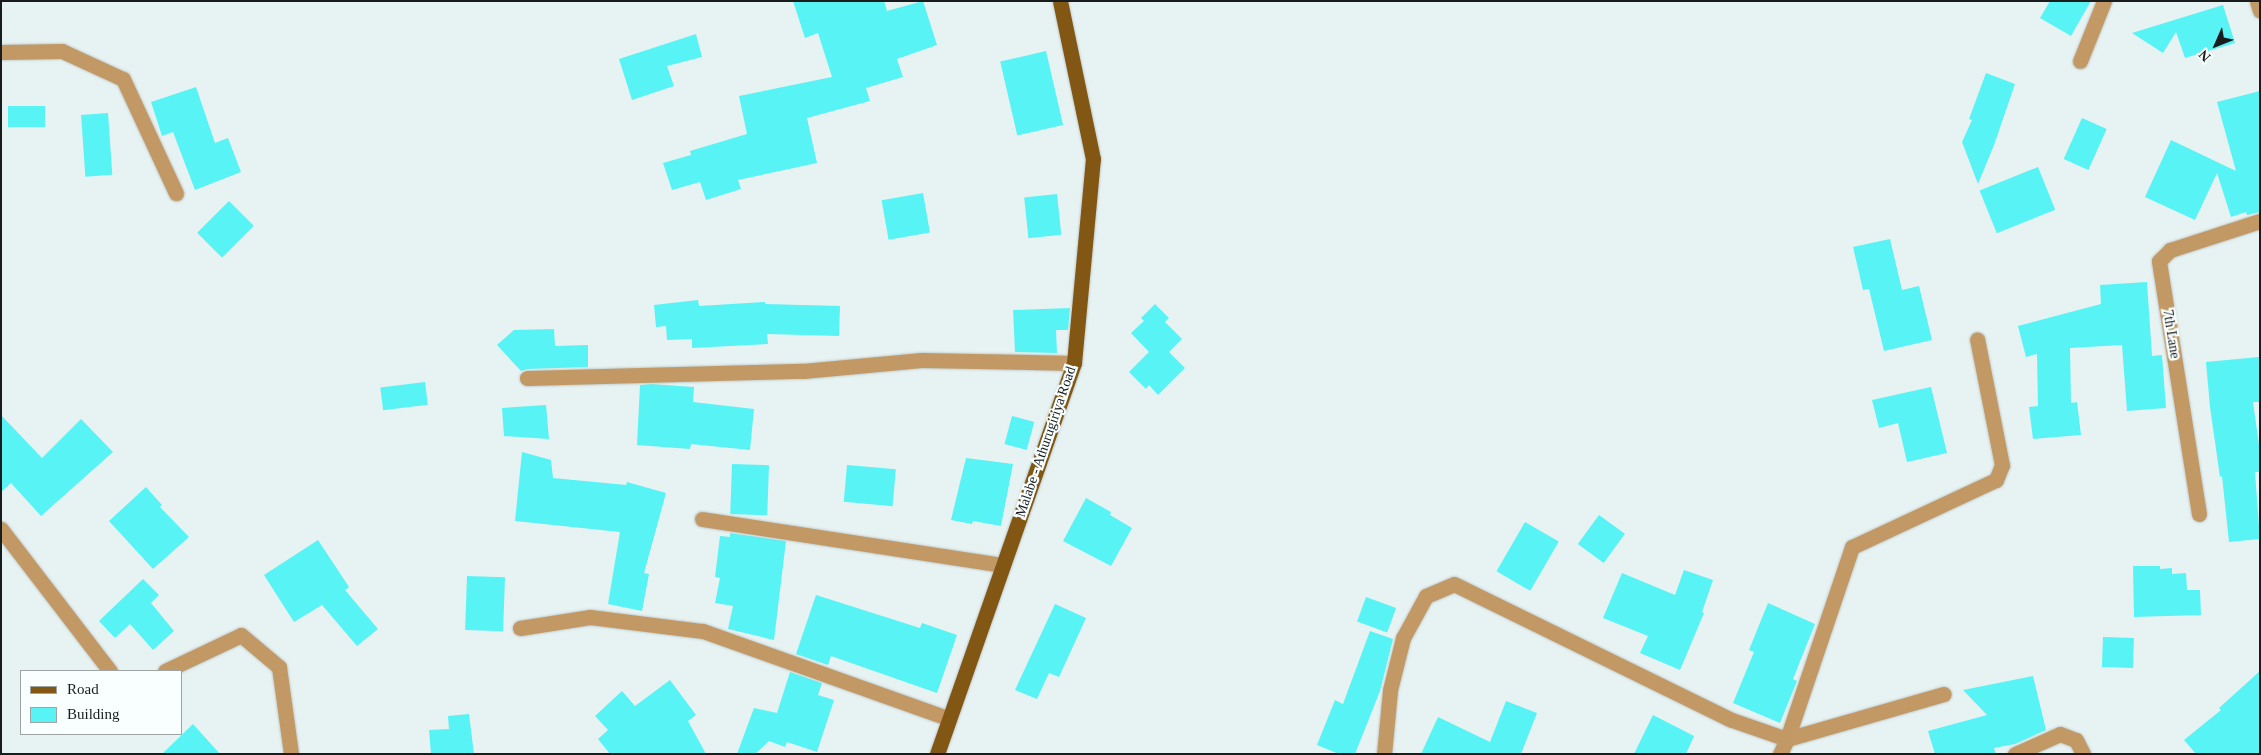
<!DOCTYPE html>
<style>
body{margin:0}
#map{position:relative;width:2261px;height:755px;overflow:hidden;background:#e7f2f2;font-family:"Times New Roman",serif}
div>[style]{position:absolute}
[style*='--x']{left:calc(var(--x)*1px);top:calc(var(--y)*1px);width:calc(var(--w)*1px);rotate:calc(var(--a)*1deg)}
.building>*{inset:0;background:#58f3f4;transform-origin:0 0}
.roads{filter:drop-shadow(0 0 1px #c2cbcb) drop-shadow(0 0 1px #c2cbcb)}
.lane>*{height:15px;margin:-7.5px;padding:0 7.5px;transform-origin:7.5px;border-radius:7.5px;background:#c29964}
.street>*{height:15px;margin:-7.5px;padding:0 7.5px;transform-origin:7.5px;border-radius:7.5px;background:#c29964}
.primary>*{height:15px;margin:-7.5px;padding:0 7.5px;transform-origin:7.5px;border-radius:7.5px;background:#825714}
span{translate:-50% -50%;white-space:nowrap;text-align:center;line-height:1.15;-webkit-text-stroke:4.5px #f8fffe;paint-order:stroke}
.street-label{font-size:14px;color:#181c1c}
.frame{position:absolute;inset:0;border:2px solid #181c1c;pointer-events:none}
.legend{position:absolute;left:20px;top:670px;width:162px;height:65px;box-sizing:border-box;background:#f8fffe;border:1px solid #9ea4a4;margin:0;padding:6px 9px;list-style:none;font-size:15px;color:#181c1c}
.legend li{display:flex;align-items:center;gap:10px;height:25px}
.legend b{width:25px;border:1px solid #9ea4a4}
.north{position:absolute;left:2191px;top:20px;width:50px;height:50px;-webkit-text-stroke:4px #f8fffe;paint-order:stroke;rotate:226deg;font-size:14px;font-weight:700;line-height:20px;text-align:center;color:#181c1c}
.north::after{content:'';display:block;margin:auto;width:18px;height:22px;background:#181c1c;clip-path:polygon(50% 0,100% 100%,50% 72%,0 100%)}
</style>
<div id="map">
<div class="building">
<i style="clip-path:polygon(793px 1px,884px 1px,887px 11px,923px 1px,937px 45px,897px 59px,903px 77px,866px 88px,870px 101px,807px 118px,817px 163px,738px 180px,741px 189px,706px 200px,700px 182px,672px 190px,663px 163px,691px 155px,690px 151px,747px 134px,739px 96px,832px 77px,818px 33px,805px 38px)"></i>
<i style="clip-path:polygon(2050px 1px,2091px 1px,2071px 36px,2040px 18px)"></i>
<i style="clip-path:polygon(2223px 5px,2235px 43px,2185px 58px,2176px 32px,2163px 53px,2132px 33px)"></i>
<i style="clip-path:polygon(696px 34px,702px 57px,667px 66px,674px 86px,632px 100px,619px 59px)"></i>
<i style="left:1046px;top:51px;width:76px;height:47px;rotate:77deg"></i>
<i style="clip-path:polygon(1986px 73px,2015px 84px,1994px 145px,1978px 184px,1962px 142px,1972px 120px,1969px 119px)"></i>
<i style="clip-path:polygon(196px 87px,215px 143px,228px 138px,241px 172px,195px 190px,173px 132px,162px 136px,151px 102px)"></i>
<i style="clip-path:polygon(2260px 91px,2260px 212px,2247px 215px,2246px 212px,2231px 217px,2217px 173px,2195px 220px,2145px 197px,2171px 140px,2236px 171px,2217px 102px)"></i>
<i style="left:8px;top:106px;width:37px;height:21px"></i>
<i style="left:108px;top:113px;width:62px;height:27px;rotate:86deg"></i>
<i style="left:2082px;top:118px;width:27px;height:45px;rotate:24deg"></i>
<i style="left:2038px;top:167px;width:46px;height:63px;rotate:68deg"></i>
<i style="left:923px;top:193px;width:40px;height:42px;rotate:80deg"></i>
<i style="left:1057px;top:194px;width:41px;height:33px;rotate:84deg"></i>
<i style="left:229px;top:201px;width:35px;height:45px;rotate:45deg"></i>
<i style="clip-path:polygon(1890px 239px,1902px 290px,1919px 286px,1932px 340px,1884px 351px,1869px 289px,1863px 290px,1853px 247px)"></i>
<i style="clip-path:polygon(2147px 282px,2152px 356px,2162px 355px,2166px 408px,2127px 411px,2122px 345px,2070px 348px,2071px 403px,2077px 402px,2081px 435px,2033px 439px,2029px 407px,2038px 406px,2037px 354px,2026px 357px,2018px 326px,2101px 304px,2100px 285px)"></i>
<i style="clip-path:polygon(698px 300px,699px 306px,765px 302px,765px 304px,840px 306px,839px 336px,767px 334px,768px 344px,692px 348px,692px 339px,667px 340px,666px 326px,656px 327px,654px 305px)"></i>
<i style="clip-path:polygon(1155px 304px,1169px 318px,1165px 322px,1182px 339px,1169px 352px,1185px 368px,1158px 395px,1149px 385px,1146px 389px,1129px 372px,1149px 352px,1131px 333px,1144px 321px,1141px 318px)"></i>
<i style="clip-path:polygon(1070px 308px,1068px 330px,1056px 330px,1057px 353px,1015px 352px,1013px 310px)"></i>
<i style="clip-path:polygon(554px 329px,555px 346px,588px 345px,588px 367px,527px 369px,521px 371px,497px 345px,514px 330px)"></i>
<i style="clip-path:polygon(2259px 357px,2260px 402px,2253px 402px,2260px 452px,2260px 472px,2255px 472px,2260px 539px,2229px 542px,2222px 476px,2220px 477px,2210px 407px,2206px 362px)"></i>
<i style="left:425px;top:382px;width:23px;height:45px;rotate:83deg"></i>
<i style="clip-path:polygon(651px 384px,694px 387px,693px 402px,754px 409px,750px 450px,691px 444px,690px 449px,637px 445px,640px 385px)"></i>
<i style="clip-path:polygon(1931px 387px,1947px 453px,1907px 462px,1898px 423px,1879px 428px,1872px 400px)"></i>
<i style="clip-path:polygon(546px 405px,549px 439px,504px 436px,502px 408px)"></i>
<i style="clip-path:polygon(1px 415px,42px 458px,81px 419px,113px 452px,41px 516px,11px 483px,1px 492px)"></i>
<i style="left:1012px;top:416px;width:23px;height:29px;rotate:15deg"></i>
<i style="clip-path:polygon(522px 452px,551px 460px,553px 478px,626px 485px,627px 482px,666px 493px,644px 573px,649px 574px,642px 611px,608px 604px,620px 532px,515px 521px)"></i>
<i style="clip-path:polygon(966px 458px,1013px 464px,1001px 526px,973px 521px,972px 524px,951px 520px)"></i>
<i style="left:732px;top:464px;width:37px;height:50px;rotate:2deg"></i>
<i style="left:847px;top:465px;width:49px;height:37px;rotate:5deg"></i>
<i style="clip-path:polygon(146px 487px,162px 505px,160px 507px,189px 537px,153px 569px,109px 521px)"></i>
<i style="clip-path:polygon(1086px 498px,1111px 512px,1110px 515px,1132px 528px,1111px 566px,1063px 541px)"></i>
<i style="left:1599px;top:515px;width:32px;height:36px;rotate:36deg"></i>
<i style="left:1525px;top:522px;width:39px;height:57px;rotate:30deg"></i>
<i style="clip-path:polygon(730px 533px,786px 541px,774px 640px,728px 629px,733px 606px,715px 603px,720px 578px,715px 577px,720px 536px,730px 537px)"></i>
<i style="clip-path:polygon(318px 540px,349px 587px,345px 590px,378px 629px,357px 646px,322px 605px,294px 622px,264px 575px)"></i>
<i style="clip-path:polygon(2133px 566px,2160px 566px,2160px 569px,2172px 568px,2172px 574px,2186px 573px,2187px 590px,2200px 590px,2201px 615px,2134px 617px)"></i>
<i style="clip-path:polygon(1684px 570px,1713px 580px,1702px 612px,1704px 613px,1680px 670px,1640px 653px,1648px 636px,1603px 618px,1622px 573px,1675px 595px)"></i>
<i style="left:467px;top:576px;width:38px;height:54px;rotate:2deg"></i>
<i style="clip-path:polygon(143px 579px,159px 595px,151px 603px,174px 631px,153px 650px,130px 624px,115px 638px,99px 621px)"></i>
<i style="clip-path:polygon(816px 595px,920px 628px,922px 623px,957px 635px,937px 693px,831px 656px,828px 665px,796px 654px)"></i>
<i style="left:1366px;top:597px;width:32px;height:26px;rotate:20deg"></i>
<i style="clip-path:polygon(1768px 603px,1815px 624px,1793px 679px,1797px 681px,1780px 723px,1733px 703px,1754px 652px,1749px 650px)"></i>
<i style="clip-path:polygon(1055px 604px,1086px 618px,1059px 677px,1049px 673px,1037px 699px,1015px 690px)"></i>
<i style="clip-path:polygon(1370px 631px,1393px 639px,1380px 691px,1355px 754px,1339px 754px,1317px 745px,1335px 700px,1343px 704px)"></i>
<i style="left:2103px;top:637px;width:31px;height:30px;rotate:2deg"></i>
<i style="clip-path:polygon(2260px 671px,2260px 754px,2196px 754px,2184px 740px,2221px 710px,2219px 708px)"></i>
<i style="clip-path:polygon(790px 672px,822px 683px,818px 695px,834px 700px,817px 752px,787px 742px,785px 747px,769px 741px,755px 754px,737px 754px,754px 708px,777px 713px)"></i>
<i style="clip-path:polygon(2033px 676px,2046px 730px,2015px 744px,1994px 748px,1996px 754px,1935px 754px,1928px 731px,1987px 715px,1963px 690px)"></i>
<i style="clip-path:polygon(670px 680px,696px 715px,688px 721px,706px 754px,610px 754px,598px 739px,608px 730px,595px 716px,622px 691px,635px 706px)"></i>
<i style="clip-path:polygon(1506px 701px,1537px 713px,1521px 754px,1421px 754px,1438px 717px,1490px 742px)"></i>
<i style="clip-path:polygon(469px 714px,474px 754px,431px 754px,429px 730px,449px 729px,448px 716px)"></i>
<i style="clip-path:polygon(1653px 715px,1694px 736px,1686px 754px,1634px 754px)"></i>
<i style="clip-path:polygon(193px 724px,220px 754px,162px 754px)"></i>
</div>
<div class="roads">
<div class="lane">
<i style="--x:2080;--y:61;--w:65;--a:-68.2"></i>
</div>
<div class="street">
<i style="--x:2257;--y:1;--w:10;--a:73"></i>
<i style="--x:1;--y:52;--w:61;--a:-0.9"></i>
<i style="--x:62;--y:51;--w:67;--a:24.7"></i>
<i style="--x:123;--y:79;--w:126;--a:65.1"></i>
<i style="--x:527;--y:378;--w:276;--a:-1.5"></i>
<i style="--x:803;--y:371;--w:119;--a:-5.3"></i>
<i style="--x:921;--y:360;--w:153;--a:1.1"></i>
<i style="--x:2199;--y:514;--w:256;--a:-99"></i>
<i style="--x:2159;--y:261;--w:16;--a:-45"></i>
<i style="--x:2170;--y:250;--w:95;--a:-17.9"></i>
<i style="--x:702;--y:519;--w:304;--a:8.7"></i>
<i style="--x:1;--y:529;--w:179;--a:52.5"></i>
<i style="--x:520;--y:628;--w:71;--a:-8.9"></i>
<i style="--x:590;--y:617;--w:114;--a:7.1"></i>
<i style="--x:703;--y:631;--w:260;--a:19.6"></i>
<i style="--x:165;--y:671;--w:84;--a:-25.3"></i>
<i style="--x:241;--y:635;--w:50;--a:40.1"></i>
<i style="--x:279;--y:667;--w:88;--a:82.1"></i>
<i style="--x:1787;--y:739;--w:203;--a:-71.3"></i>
<i style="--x:1852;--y:547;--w:159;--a:-25"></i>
<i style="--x:1996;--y:480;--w:16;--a:-68"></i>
<i style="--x:2002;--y:465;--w:128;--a:-101.2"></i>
<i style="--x:1787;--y:739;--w:163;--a:-16"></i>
<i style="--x:1384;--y:754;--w:64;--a:-84.6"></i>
<i style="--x:1390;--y:690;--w:54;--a:-76"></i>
<i style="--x:1403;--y:638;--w:48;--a:-61.3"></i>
<i style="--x:1426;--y:596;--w:30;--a:-23"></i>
<i style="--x:1454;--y:584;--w:309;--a:26.1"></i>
<i style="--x:1732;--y:720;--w:58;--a:19.1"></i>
<i style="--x:1787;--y:739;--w:17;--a:115"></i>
<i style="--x:2015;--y:754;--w:49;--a:-24"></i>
<i style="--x:2060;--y:734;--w:17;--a:21"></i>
<i style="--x:2076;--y:740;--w:16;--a:63"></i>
</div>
<div class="primary">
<i style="--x:937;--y:754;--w:414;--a:-70.7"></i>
<i style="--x:1074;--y:363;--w:205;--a:-84.7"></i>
<i style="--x:1093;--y:159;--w:161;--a:-101.8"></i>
</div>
</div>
<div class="street-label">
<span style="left:2171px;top:334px;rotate:81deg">7th Lane</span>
<span style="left:1046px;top:442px;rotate:-71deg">Malabe - Athurugiriya Road</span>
</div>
<div class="frame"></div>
<ul class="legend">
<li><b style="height:6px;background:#825714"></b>Road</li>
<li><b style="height:14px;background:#58f3f4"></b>Building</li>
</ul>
<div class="north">N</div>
</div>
